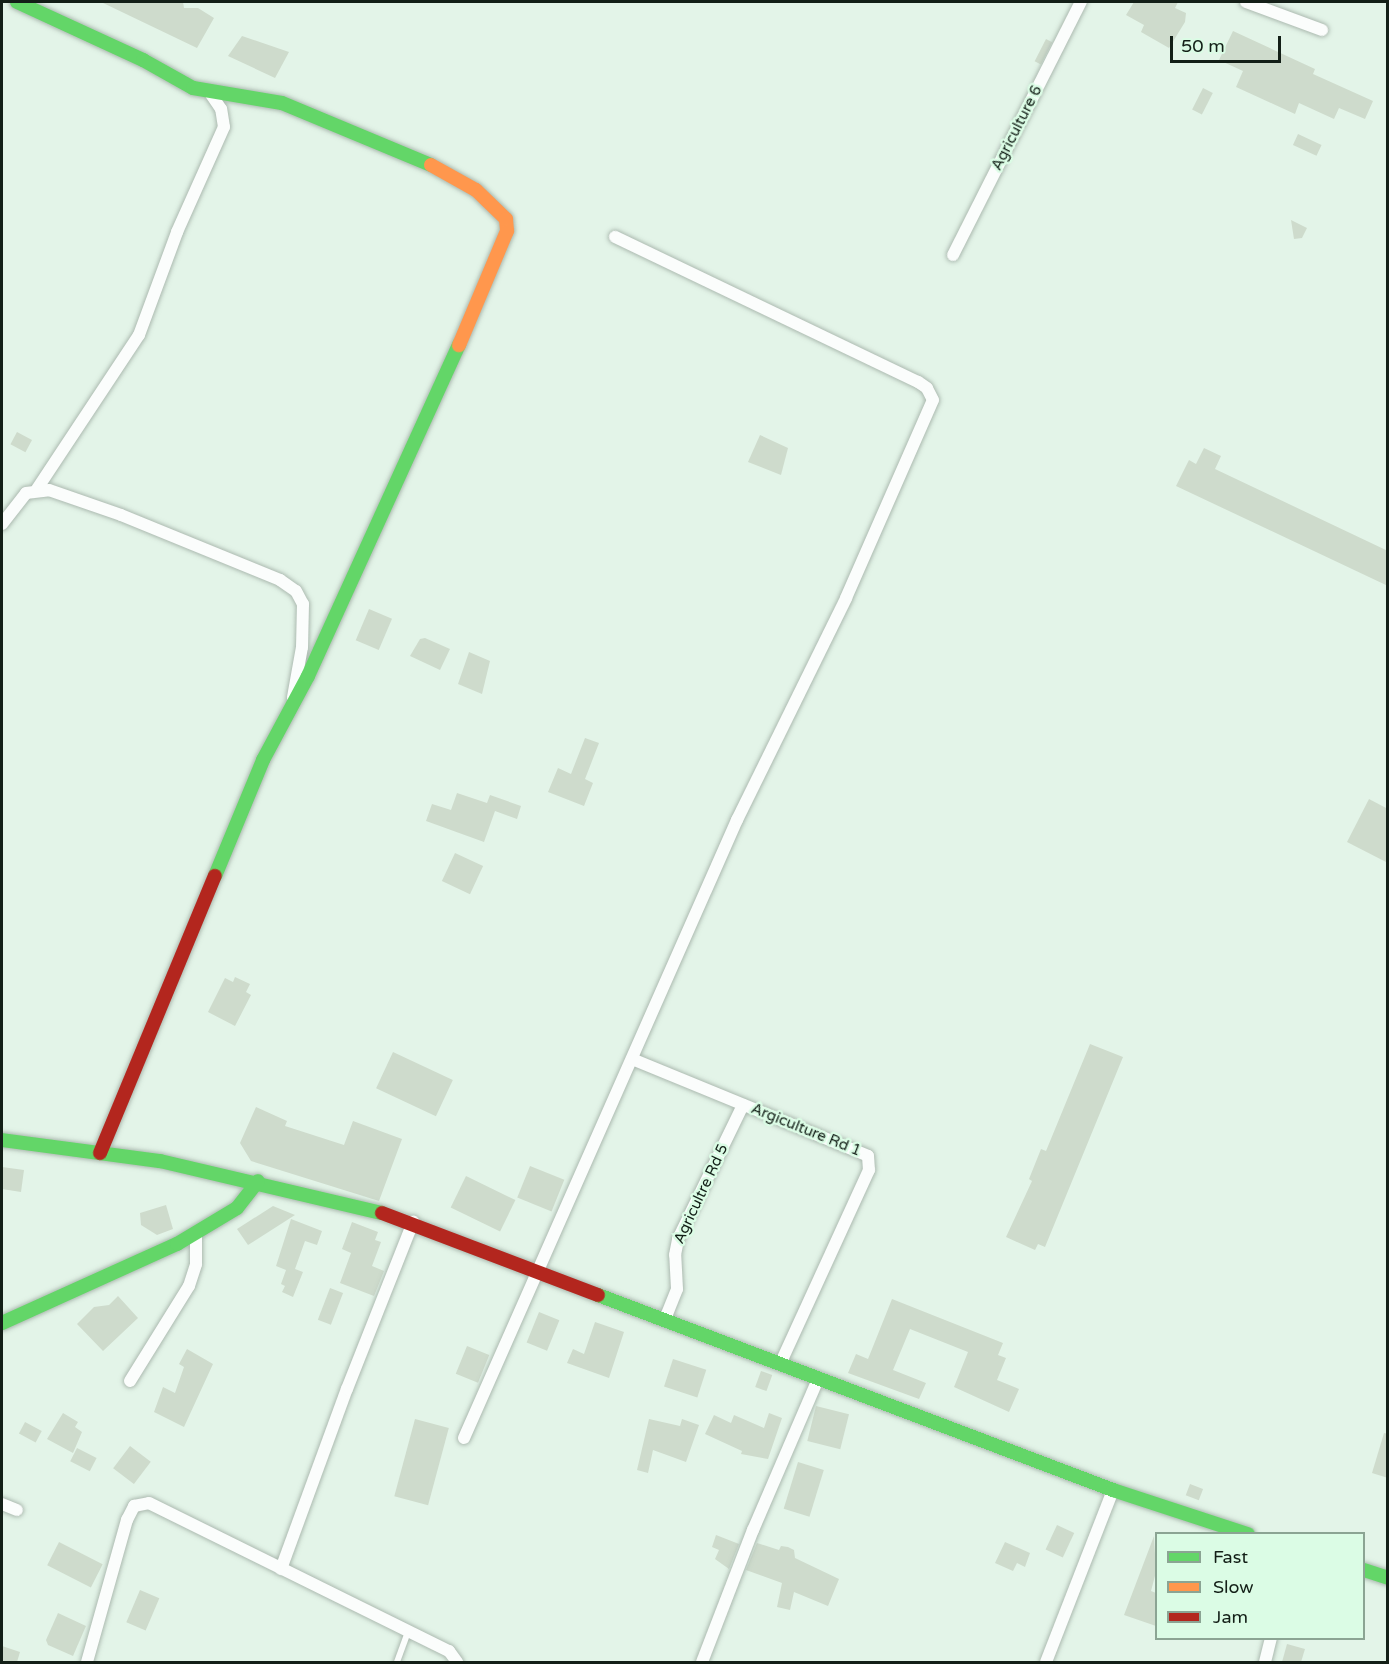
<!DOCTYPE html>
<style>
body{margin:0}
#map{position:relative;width:1389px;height:1664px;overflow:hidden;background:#e3f4e8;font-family:"Varela Round",sans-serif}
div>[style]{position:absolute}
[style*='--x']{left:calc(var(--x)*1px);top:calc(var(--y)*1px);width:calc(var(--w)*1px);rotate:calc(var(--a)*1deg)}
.building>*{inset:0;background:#cedbcc;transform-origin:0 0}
.roads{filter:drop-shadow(0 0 2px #acbab0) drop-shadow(0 0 2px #acbab0)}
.lane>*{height:6px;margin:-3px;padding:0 3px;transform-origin:3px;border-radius:3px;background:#fbfdfc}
.street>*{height:12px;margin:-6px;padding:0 6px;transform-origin:6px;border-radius:6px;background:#fbfdfc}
.fast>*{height:14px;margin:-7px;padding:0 7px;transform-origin:7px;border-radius:7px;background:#63d668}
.slow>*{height:14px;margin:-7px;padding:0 7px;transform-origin:7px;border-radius:7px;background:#ff974d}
.jam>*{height:14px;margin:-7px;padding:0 7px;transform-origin:7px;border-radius:7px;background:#b3261e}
span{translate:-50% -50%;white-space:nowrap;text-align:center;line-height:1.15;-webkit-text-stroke:5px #dbfce5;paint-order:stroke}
.street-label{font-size:15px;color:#131f17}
.frame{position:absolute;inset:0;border:3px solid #131f17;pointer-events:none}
.legend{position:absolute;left:1155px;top:1532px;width:210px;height:108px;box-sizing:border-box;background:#dbfce5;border:2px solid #8ba493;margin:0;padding:8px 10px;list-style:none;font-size:18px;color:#131f17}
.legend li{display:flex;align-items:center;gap:12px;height:30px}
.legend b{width:30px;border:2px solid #8ba493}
.scale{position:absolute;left:1170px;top:36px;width:111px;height:27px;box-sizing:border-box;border:3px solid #131f17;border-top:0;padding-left:8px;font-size:18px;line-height:21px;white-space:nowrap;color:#131f17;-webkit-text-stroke:4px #dbfce5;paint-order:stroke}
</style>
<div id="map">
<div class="building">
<i style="clip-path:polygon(101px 2px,183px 2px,184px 8px,198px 8px,214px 18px,197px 48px)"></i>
<i style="clip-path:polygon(1134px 2px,1178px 2px,1175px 8px,1186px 13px,1185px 22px,1169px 48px,1141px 32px,1144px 25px,1126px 15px)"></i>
<i style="clip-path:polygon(1233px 31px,1315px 69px,1313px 74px,1373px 101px,1365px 119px,1339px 108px,1334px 119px,1299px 103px,1295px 114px,1236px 87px,1243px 71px,1219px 60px)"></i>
<i style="clip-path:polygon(242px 36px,289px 52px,275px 78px,228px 56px)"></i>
<i style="left:1046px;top:39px;width:7px;height:25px;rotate:27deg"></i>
<i style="left:1203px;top:88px;width:11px;height:24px;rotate:27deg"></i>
<i style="left:1298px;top:134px;width:26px;height:12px;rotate:25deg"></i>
<i style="clip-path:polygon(1291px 220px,1307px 228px,1302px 238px,1294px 239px)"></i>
<i style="left:17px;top:432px;width:17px;height:14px;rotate:28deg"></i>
<i style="clip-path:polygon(760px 435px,788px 448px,781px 475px,748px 462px)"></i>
<i style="clip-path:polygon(1204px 448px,1221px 456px,1215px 469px,1388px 551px,1388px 586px,1176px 486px,1189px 460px,1196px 464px)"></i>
<i style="left:369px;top:609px;width:25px;height:34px;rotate:23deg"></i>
<i style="clip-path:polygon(425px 638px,450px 649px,440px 670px,410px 656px,420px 639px)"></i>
<i style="clip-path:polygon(469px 652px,490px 661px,482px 694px,458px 684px)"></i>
<i style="clip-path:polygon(585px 738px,599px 743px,585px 779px,593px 783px,584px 806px,548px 792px,558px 768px,571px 774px)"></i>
<i style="clip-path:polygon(457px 793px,487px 803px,490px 795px,521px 806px,517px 819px,495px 811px,484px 842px,426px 821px,432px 804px,451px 810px)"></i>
<i style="clip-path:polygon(1369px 799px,1388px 809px,1388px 863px,1347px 842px)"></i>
<i style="left:455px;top:853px;width:31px;height:31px;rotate:25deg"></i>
<i style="clip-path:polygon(235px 977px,250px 984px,246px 992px,251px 995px,235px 1026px,208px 1012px,225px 978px,233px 982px)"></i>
<i style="clip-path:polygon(1090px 1044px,1123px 1057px,1045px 1247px,1038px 1244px,1035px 1250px,1006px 1237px,1032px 1181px,1029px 1179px,1041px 1149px,1046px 1151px)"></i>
<i style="left:393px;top:1052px;width:66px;height:40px;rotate:25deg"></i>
<i style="clip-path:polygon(256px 1107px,287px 1121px,285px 1126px,344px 1145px,353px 1121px,402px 1139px,379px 1201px,251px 1161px,240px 1143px)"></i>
<i style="left:530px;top:1166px;width:37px;height:34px;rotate:22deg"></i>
<i style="clip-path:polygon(2px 1167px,24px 1170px,21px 1192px,2px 1189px)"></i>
<i style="left:466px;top:1176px;width:55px;height:35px;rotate:26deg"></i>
<i style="clip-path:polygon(166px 1205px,173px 1229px,157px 1235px,141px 1225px,140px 1213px)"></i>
<i style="clip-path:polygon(273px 1206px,295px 1215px,248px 1245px,237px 1229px)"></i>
<i style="clip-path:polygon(291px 1219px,322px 1231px,317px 1245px,305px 1241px,295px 1269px,303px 1272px,293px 1297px,282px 1292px,285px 1286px,281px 1284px,286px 1270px,276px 1266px)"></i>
<i style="clip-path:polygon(352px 1222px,378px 1232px,375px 1240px,381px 1242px,372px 1266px,384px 1271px,374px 1296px,340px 1283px,351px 1253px,342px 1249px)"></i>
<i style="left:330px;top:1288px;width:14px;height:34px;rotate:21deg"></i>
<i style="clip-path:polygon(118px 1296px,138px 1318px,103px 1351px,77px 1324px,94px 1307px,109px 1305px)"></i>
<i style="clip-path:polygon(892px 1299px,1003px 1343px,998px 1355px,1006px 1358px,997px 1380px,1019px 1389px,1009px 1412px,954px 1387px,968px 1352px,910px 1329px,893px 1370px,926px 1383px,919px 1399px,848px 1373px,856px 1354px,868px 1359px)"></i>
<i style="left:539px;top:1312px;width:22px;height:33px;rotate:22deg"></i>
<i style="clip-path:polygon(595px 1322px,624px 1332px,609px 1378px,567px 1363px,573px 1349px,584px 1354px)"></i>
<i style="left:467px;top:1346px;width:24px;height:30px;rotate:22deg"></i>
<i style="clip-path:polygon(187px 1349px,213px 1364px,184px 1427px,154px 1412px,163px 1387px,175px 1393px,184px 1367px,179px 1364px)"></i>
<i style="left:673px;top:1359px;width:35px;height:29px;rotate:18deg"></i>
<i style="left:761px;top:1371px;width:12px;height:17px;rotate:20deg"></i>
<i style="left:816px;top:1406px;width:34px;height:36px;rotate:14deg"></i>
<i style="clip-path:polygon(63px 1413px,78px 1422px,75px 1427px,82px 1432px,73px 1453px,47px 1439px)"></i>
<i style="clip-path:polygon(769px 1413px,782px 1418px,768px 1459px,741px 1454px,742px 1451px,705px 1434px,714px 1415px,731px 1423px,734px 1415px,764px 1428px)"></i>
<i style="left:415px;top:1419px;width:35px;height:80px;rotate:15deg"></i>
<i style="clip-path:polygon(649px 1419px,680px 1426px,682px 1419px,699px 1425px,686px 1462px,653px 1450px,648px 1473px,637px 1470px)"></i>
<i style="left:25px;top:1422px;width:19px;height:13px;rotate:28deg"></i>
<i style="clip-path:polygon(1384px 1433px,1388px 1434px,1388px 1478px,1372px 1473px)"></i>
<i style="left:130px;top:1446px;width:26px;height:28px;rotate:37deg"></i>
<i style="left:77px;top:1448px;width:22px;height:15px;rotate:27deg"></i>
<i style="left:798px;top:1462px;width:27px;height:49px;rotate:17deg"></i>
<i style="left:1190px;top:1484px;width:14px;height:12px;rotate:21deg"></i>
<i style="left:1057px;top:1525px;width:19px;height:27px;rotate:25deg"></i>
<i style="clip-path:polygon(716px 1535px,739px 1544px,729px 1569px,715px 1559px,719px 1550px,712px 1547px)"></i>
<i style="clip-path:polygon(1154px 1536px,1156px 1572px,1151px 1591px,1156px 1593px,1156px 1626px,1124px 1615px)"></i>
<i style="left:59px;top:1542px;width:49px;height:26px;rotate:27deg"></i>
<i style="clip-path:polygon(1005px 1542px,1030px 1553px,1025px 1567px,1017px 1563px,1013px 1571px,995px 1563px)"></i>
<i style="clip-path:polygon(757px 1543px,779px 1550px,781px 1546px,788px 1547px,794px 1550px,795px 1558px,839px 1579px,828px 1606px,794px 1592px,790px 1610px,777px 1607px,782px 1583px,746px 1570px)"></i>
<i style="left:140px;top:1590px;width:21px;height:35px;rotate:23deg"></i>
<i style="clip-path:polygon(58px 1613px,86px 1626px,73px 1656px,48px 1645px,46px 1640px)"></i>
<i style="clip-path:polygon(1287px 1644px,1305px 1649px,1301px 1662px,1282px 1662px)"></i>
<i style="clip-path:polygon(2px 1646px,20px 1652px,17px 1662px,2px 1662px)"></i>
</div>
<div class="roads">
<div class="lane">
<i style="--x:397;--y:1662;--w:32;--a:-70"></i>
</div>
<div class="street">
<i style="--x:1246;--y:2;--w:81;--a:20.2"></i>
<i style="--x:953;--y:255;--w:284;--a:-63.2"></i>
<i style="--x:37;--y:489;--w:185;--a:-56.5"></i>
<i style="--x:139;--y:335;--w:110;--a:-69.7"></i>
<i style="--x:177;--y:232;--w:115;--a:-65.9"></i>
<i style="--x:224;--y:127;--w:18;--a:-99"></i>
<i style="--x:221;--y:109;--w:18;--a:-124"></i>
<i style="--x:2;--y:524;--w:39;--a:-52"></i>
<i style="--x:26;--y:493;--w:23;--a:-7"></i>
<i style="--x:49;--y:490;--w:76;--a:19.1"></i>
<i style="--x:121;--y:515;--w:172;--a:22.2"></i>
<i style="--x:280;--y:580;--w:19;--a:35"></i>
<i style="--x:296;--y:591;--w:15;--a:62"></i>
<i style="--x:303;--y:604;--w:43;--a:91.3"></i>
<i style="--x:302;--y:647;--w:51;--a:100.2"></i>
<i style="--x:632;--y:1059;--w:255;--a:22.3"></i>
<i style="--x:868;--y:1156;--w:14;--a:86"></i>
<i style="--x:869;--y:1170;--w:213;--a:114.6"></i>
<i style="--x:665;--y:1319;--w:32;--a:-68"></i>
<i style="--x:677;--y:1289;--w:34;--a:-93"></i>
<i style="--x:675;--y:1255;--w:16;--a:-79"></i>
<i style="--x:678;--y:1239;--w:149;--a:-64.1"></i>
<i style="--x:130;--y:1381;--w:112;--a:-58.2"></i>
<i style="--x:189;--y:1286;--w:23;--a:-72"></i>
<i style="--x:196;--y:1264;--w:30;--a:-90"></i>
<i style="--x:464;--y:1438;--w:676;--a:-66.17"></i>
<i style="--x:737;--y:820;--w:247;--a:-63.8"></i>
<i style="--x:846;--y:598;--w:216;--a:-66.3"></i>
<i style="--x:933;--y:400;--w:13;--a:-117"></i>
<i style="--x:927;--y:388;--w:11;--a:-146"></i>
<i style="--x:918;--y:382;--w:336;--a:-154.4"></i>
<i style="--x:2;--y:1504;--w:16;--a:22"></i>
<i style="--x:281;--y:1569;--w:192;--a:-69.9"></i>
<i style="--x:347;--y:1389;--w:180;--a:-68.4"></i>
<i style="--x:87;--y:1662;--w:148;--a:-74.3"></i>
<i style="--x:127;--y:1520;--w:16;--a:-63"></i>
<i style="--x:134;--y:1506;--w:15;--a:-11"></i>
<i style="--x:149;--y:1503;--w:335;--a:26.3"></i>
<i style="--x:449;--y:1651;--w:14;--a:54"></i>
<i style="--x:702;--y:1662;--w:142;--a:-68.9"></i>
<i style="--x:753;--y:1530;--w:164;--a:-66.7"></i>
<i style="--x:1046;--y:1662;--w:185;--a:-68.7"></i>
<i style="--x:1265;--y:1662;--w:25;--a:-76"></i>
</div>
<div class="fast">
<i style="--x:17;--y:2;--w:139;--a:24.7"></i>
<i style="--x:143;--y:60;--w:57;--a:29.2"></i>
<i style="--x:193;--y:88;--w:90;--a:9.6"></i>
<i style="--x:282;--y:103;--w:161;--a:22.6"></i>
<i style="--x:215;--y:876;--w:126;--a:-67.5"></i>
<i style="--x:263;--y:760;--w:95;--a:-61.8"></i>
<i style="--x:308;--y:676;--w:364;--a:-65.5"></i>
<i style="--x:2;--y:1140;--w:159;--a:7.6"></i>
<i style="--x:160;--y:1161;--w:228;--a:13.2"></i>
<i style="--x:598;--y:1295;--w:551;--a:20.74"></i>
<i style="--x:1113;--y:1490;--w:142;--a:18.1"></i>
<i style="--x:2;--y:1323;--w:192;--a:-24.3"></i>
<i style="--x:177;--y:1244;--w:70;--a:-31"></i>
<i style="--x:237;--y:1208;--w:34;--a:-52"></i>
<i style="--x:1364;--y:1570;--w:25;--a:18"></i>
</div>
<div class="slow">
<i style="--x:431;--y:165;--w:51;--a:29.1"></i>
<i style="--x:476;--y:190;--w:42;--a:44"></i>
<i style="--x:506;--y:219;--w:12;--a:85"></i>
<i style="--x:507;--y:231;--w:124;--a:112.8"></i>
</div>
<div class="jam">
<i style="--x:100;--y:1153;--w:300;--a:-67.5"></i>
<i style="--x:382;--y:1213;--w:231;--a:20.8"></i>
</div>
</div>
<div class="street-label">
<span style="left:1017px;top:128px;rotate:-63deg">Agriculture 6</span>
<span style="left:806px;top:1130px;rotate:22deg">Argiculture Rd 1</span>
<span style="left:701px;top:1194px;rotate:-65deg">Agricultre Rd 5</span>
</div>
<div class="frame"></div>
<ul class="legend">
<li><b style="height:8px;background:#63d668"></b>Fast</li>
<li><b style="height:8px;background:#ff974d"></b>Slow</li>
<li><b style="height:8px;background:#b3261e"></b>Jam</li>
</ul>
<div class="scale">50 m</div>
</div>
